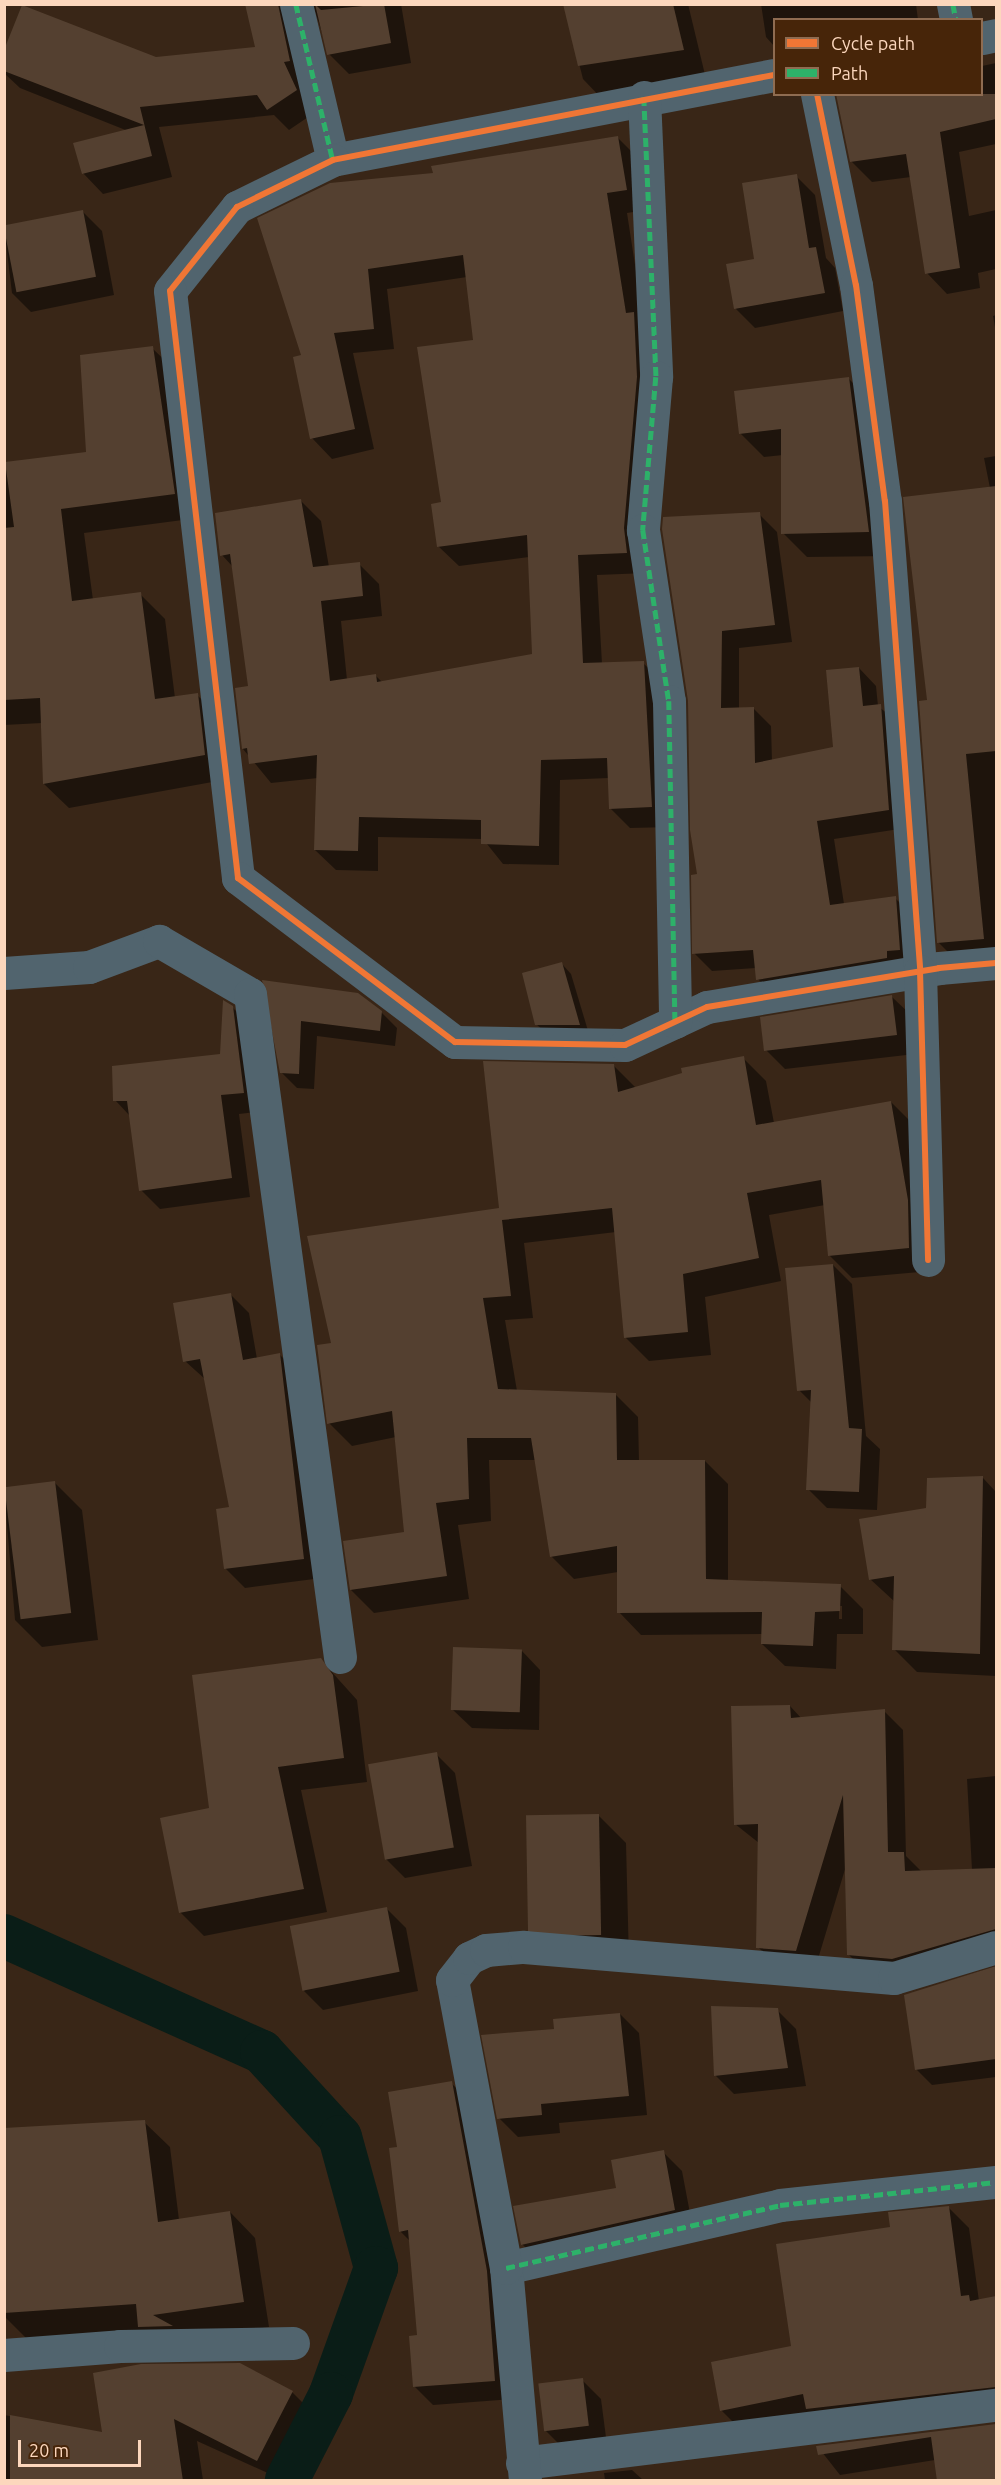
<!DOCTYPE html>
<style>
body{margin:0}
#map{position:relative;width:1001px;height:2485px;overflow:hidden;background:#392617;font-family:Ubuntu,sans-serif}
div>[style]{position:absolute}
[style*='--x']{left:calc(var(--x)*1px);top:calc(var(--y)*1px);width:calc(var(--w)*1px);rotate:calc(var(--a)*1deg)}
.shadow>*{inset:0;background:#0007}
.canal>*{height:44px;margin:-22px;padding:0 22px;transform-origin:22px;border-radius:22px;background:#0a1d17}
.building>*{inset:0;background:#544030;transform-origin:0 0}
.minor>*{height:33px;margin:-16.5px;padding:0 16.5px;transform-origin:16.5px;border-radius:16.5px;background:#51646e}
.quiet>*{height:4.5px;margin-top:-2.25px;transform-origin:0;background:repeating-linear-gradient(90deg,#2db169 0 9px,transparent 0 13.5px)}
.cycleway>*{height:6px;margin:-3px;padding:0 3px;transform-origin:3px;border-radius:3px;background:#f07635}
span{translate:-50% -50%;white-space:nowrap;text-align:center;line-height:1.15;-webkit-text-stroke:5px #472509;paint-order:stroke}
.frame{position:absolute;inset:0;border:6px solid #fcd7bd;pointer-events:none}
.legend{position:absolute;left:773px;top:18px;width:210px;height:78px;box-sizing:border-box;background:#472509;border:2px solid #8f6c51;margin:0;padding:8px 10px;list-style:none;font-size:18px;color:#fcd7bd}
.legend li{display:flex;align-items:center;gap:12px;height:30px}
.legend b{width:30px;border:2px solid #8f6c51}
.scale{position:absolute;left:18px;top:2440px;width:123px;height:27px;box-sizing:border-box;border:3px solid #fcd7bd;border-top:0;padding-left:8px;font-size:18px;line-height:21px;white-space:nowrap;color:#fcd7bd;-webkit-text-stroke:4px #472509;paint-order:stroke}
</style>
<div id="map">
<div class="shadow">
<i style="clip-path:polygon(247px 4px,401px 4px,411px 63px,349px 74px,329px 54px,313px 5px,303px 11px,317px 111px,289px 130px,274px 115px,159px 127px,172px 177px,103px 194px,83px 173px,128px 131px,20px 88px,4px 73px,4px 54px,156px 59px,257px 48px)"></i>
<i style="clip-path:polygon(564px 4px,688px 4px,707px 83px,603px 100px,583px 79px)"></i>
<i style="clip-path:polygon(761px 4px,916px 4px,918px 20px,774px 20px,774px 46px,766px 37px)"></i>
<i style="clip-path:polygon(996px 63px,996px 144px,959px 152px,969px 216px,996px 210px,996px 269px,978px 273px,980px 288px,947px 294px,927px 273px,911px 177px,872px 182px,851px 161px,982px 94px,982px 66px)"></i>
<i style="clip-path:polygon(617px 137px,638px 158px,646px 210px,627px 213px,644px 323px,647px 573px,597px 575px,602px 664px,643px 663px,664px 683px,672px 827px,630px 828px,610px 808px,609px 778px,560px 780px,559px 865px,503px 864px,483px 839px,378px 837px,378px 871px,336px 870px,315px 850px,318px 778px,271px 783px,243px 749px,250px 687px,233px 567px,222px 555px,301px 501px,321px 521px,329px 567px,359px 564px,379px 584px,382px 616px,341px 621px,347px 680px,375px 675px,383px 683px,533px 656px,529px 557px,459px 566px,438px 546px,475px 341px,467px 277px,387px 289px,394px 349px,353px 353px,374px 449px,332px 459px,312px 438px,303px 357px,435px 174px)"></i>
<i style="clip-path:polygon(796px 176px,815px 195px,826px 258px,835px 268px,843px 311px,755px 328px,736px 309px)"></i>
<i style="clip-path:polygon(83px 212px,102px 231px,114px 295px,31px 312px,12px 293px,4px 227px)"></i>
<i style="clip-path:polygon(996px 315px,996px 333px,993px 316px)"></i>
<i style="clip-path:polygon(152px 348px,177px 372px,198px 518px,84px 533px,93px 600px,140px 594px,165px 619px,175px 698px,197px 695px,222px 719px,229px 779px,69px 808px,44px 784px,42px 723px,4px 725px,4px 458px,9px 480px,88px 453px)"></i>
<i style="clip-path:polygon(849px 379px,873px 403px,892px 556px,807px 557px,783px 533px,783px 455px,764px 457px,740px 433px)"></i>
<i style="clip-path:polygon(996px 456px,996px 566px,932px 579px,990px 488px,984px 458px)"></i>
<i style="clip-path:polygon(759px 514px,777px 532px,792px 642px,739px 648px,739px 709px,753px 708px,771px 726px,772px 761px,835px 749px,859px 668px,876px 686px,878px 706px,899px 723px,906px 828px,834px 839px,844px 904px,895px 898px,913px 916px,917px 967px,775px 997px,758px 979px,756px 968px,712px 971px,694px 953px,699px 876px,689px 698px)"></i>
<i style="clip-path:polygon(916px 595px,996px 596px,996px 962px,961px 965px,938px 942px,928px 701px)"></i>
<i style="clip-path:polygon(562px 964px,571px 974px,589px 1034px,546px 1033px,536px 1024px)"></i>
<i style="clip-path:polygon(264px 982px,381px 1012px,397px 1028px,395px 1046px,317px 1036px,314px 1089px,297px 1088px,281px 1072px)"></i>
<i style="clip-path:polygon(892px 997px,911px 1015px,915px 1054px,785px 1069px,766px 1050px)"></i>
<i style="clip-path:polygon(232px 1007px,251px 1026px,263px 1111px,239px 1114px,250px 1197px,160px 1209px,141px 1190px,130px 1116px,115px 1100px,221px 1056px)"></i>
<i style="clip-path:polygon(evenodd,743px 1058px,766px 1081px,774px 1123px,891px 1102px,914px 1125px,931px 1271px,852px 1278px,829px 1255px,825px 1205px,769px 1215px,781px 1281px,705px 1297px,711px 1355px,649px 1361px,626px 1338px,616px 1232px,524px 1243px,533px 1318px,505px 1320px,517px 1391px,615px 1394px,638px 1417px,639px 1461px,705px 1461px,728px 1484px,728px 1581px,840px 1586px,863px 1609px,863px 1634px,837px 1634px,836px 1669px,785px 1666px,762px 1644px,763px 1634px,641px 1635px,619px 1612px,618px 1572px,574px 1579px,551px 1556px,536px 1460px,489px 1460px,491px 1521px,458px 1525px,469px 1599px,374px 1613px,351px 1590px,405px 1533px,396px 1437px,352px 1446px,329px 1423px,333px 1344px,500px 1209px,613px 1065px,636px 1088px,743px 1058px,839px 1606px,842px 1606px,842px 1619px,839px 1619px,839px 1606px)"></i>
<i style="clip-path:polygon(833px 1265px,852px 1284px,866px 1436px,880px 1449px,877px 1510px,827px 1508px,808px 1489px,812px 1403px,799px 1390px)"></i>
<i style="clip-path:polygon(230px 1294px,249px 1313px,257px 1359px,279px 1354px,298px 1373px,322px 1578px,245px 1588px,226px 1569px,230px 1508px,206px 1380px,185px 1361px)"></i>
<i style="clip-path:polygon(983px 1478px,996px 1492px,996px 1676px,917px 1672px,894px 1649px,895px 1602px,870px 1579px,927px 1509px)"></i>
<i style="clip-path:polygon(55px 1483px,82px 1510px,98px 1640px,42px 1647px,15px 1620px,4px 1489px)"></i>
<i style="clip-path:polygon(522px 1651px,540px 1670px,539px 1730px,472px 1728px,453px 1710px)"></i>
<i style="clip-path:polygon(321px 1660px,357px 1700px,367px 1782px,301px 1790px,327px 1912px,204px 1936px,180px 1912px,211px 1809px)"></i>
<i style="clip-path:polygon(790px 1706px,802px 1719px,884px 1711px,903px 1730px,906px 1856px,922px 1872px,972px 1870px,967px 1779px,996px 1776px,996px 1951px,868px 1974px,849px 1955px,846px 1866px,815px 1969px,777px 1966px,758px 1947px,759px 1843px,735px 1824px)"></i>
<i style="clip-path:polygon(436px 1754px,455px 1773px,472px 1866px,405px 1878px,386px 1859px)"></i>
<i style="clip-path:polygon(598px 1815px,626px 1843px,629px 1961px,558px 1955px,530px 1928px)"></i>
<i style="clip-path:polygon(387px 1909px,406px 1928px,418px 1991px,323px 2010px,304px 1991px)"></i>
<i style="clip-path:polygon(996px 1966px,996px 2077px,932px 2085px,916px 2069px,905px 1996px)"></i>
<i style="clip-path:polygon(777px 2010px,796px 2029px,806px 2086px,734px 2094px,715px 2075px)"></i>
<i style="clip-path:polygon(620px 2014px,639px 2033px,647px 2115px,559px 2123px,560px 2133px,518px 2137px,499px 2118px,556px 2030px)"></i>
<i style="clip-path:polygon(451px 2083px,470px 2101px,513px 2399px,433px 2405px,414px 2386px,418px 2337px,410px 2241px,400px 2231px,399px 2148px)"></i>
<i style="clip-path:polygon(144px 2122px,170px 2147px,179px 2220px,230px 2212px,255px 2238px,269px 2327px,184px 2340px,26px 2338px,4px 2316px,4px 2130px)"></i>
<i style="clip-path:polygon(663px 2152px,682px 2171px,693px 2229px,541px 2263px,522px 2244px,618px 2189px)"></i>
<i style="clip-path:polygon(948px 2207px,969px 2228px,979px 2301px,996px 2298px,996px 2411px,742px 2431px,721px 2410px,793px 2347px,891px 2229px)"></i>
<i style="clip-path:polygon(582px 2380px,601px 2399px,607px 2445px,565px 2450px,546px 2431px)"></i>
<i style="clip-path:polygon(292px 2392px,316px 2416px,283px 2480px,197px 2441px,203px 2480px,4px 2480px,4px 2415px,103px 2433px)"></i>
<i style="clip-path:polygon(996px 2425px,996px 2480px,938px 2480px,935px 2460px,840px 2475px,818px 2447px)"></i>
<i style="clip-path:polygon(632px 2470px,643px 2480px,605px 2480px,604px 2473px)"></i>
</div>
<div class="canal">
<i style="--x:4;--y:1936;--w:283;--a:24.2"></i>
<i style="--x:262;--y:2052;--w:115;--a:47.5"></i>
<i style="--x:340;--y:2137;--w:136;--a:74.6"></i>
<i style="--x:376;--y:2268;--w:134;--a:109.7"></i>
<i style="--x:331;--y:2394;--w:97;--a:117.1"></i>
</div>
<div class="building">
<i style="clip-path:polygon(245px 4px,278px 4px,290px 61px,284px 62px,297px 90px,267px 110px,257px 95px,140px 107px,152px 156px,82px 174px,73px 143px,144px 125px,4px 71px,4px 50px,22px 5px,156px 57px,255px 47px)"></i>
<i style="clip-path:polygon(315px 4px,321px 10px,384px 4px,391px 43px,327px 55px)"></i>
<i style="clip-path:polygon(563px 4px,673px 4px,684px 50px,578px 66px)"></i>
<i style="clip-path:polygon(836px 94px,996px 94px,996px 119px,940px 132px,960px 268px,925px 274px,906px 154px,850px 162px)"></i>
<i style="clip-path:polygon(618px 136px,627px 190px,607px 193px,626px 313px,634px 312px,637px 377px,624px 528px,627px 553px,578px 555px,583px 663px,644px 661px,652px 807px,609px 809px,607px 758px,541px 760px,539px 846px,481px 844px,481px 820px,359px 817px,358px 851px,314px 850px,317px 755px,249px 764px,247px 748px,242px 749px,235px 688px,248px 686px,230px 554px,220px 556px,215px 513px,301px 499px,313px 567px,360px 562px,363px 596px,321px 601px,330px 681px,376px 674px,377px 682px,532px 654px,527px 535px,437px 547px,431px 504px,441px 502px,417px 347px,473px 340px,463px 255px,368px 269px,374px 329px,334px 333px,355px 429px,310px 439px,293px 357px,301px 355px,257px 218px,330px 183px,433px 173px,431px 166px)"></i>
<i style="clip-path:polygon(797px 174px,809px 248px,816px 247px,825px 293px,734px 309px,726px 264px,754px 259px,742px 183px)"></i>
<i style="left:83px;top:210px;width:68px;height:81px;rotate:79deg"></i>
<i style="clip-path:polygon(153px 346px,175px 494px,61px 509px,72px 601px,141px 592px,155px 699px,198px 693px,205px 755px,43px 784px,40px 698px,4px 700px,4px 528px,14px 527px,5px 462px,86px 452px,80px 355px)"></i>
<i style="clip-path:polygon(849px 377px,869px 532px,781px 534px,781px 429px,739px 434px,734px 391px)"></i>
<i style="clip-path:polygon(996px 486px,996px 751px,966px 754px,984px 939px,937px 943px,919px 701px,927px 700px,903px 497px)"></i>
<i style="clip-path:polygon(760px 512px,775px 625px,722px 631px,721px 708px,754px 707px,755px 763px,833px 747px,826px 670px,859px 667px,863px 706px,881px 704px,889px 810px,817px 821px,830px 905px,896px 896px,900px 950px,887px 951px,887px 958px,756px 980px,753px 950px,692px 954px,691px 875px,697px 874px,690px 830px,688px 701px,662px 529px,663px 517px)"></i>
<i style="clip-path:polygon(562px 962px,580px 1025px,535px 1025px,522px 973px)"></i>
<i style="clip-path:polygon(262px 980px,358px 993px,382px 1011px,380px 1031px,301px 1021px,299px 1074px,280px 1073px)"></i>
<i style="clip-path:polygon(892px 995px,897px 1035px,764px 1051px,760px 1017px)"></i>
<i style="clip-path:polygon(223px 1000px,233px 1006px,244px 1093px,221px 1095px,232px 1178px,139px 1191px,127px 1101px,113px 1101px,112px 1066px,220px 1054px)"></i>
<i style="clip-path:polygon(744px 1056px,756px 1125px,891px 1101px,908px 1200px,909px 1248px,828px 1256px,821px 1180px,747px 1193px,759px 1258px,683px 1274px,688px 1332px,624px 1338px,612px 1208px,502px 1220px,511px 1296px,483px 1298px,498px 1389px,616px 1393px,617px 1460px,705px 1460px,706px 1579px,841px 1584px,840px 1611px,815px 1612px,813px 1646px,761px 1644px,762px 1612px,617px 1613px,617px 1546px,550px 1557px,531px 1438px,467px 1438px,469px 1499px,436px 1503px,447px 1576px,350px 1590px,343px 1541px,404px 1532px,392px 1411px,327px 1424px,317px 1345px,331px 1343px,307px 1236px,499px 1208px,483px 1061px,614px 1064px,618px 1092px,682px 1073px,681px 1068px)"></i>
<i style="clip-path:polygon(833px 1264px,849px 1428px,862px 1429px,859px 1492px,806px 1490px,811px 1390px,797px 1391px,785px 1268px)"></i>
<i style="clip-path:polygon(231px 1293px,243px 1360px,280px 1353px,304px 1559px,224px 1569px,216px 1509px,229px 1507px,200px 1359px,183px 1362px,173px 1303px)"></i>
<i style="clip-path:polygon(983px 1476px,980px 1654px,892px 1650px,894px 1576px,869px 1580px,859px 1519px,926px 1508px,927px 1478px)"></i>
<i style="left:55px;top:1481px;width:133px;height:51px;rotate:83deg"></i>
<i style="left:453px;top:1647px;width:69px;height:63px;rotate:2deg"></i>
<i style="clip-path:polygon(321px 1658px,333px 1675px,344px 1758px,278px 1767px,304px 1889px,179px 1913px,160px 1818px,209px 1808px,192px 1675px)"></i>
<i style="clip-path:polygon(790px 1705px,791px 1718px,885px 1709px,888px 1852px,904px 1852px,905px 1871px,996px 1868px,996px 1929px,892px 1959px,847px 1955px,843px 1795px,796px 1951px,756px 1948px,758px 1824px,734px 1825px,731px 1706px)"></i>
<i style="left:437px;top:1752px;width:97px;height:70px;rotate:80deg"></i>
<i style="left:599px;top:1814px;width:121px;height:73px;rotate:89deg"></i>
<i style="left:387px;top:1907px;width:66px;height:99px;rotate:79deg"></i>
<i style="clip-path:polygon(996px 1966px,996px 2059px,915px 2070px,904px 1995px)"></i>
<i style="clip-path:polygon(711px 2006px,778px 2008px,788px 2068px,714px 2076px)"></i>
<i style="clip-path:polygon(620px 2013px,629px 2096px,541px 2104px,542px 2115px,497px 2119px,481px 2035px,554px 2029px,553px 2019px)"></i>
<i style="clip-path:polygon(452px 2081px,487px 2271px,495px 2381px,413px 2387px,409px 2336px,417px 2335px,408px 2230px,399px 2232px,389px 2148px,397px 2147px,388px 2092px)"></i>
<i style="clip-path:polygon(145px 2120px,158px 2222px,230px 2211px,244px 2302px,153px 2315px,173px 2326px,138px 2327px,136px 2304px,4px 2313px,4px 2128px)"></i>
<i style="clip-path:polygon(664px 2150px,675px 2210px,521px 2245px,513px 2206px,616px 2188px,611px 2160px)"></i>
<i style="clip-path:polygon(949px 2206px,961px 2296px,969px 2295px,970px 2301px,996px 2296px,996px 2387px,806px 2409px,803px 2394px,720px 2411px,711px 2362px,791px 2346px,776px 2244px,890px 2227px,888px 2212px)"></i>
<i style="clip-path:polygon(240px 2363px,293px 2391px,257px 2461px,174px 2419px,183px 2481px,10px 2481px,10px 2415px,102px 2432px,93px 2373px,141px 2364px)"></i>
<i style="left:583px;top:2378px;width:48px;height:45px;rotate:83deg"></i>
<i style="clip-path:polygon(996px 2424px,996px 2481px,937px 2481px,931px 2437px,818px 2455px,816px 2446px)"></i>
</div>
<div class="minor">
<i style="--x:296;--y:4;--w:160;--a:76.7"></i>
<i style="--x:953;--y:4;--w:16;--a:79"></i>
<i style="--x:982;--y:38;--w:14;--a:-12"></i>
<i style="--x:774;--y:75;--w:449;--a:169.1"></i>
<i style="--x:333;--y:160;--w:107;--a:153.9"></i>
<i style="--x:237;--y:207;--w:107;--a:128.6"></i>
<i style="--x:170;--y:291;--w:591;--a:83.39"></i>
<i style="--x:238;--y:878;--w:272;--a:37.1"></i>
<i style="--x:455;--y:1042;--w:170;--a:1"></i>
<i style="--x:625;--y:1045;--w:90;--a:-24.9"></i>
<i style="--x:707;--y:1007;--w:235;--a:-9.5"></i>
<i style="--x:939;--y:968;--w:57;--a:-5"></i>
<i style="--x:817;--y:94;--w:195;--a:78.5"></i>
<i style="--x:856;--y:285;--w:218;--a:82.4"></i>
<i style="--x:885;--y:501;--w:471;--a:85.7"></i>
<i style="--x:920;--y:971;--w:289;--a:88.4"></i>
<i style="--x:644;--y:97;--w:280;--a:87.5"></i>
<i style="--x:656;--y:377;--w:154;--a:94.9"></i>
<i style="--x:643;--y:530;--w:173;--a:81.4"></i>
<i style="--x:669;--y:701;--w:321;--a:88.9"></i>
<i style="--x:4;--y:973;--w:85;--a:-4"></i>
<i style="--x:89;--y:967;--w:75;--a:-20.4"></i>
<i style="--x:159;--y:941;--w:105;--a:30.2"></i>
<i style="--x:250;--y:994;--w:669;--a:82.27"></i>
<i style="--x:506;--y:2268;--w:281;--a:-12.9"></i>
<i style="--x:780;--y:2205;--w:217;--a:-6.1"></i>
<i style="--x:4;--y:2355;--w:116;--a:-4.4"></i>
<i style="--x:120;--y:2346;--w:173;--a:-1"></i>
<i style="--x:522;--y:2463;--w:478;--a:-7"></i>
<i style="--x:525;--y:2480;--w:213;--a:-95.1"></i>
<i style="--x:506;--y:2268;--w:293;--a:-100.6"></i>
<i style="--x:452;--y:1980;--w:28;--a:-52"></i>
<i style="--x:469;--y:1958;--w:19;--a:-25"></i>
<i style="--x:486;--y:1950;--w:38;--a:-5"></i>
<i style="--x:524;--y:1947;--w:371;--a:4.8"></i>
<i style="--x:894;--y:1978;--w:107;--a:-16.9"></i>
</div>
<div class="quiet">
<i style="--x:296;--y:4;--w:160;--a:76.7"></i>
<i style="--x:953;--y:4;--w:16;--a:79"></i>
<i style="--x:644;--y:97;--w:280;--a:87.5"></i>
<i style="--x:656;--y:377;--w:154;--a:94.9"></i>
<i style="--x:643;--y:530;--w:173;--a:81.4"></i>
<i style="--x:669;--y:701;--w:321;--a:88.9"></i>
<i style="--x:506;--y:2268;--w:281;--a:-12.9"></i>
<i style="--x:780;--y:2205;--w:217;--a:-6.1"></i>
</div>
<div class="cycleway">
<i style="--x:774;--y:75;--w:449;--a:169.1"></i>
<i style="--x:333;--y:160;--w:107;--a:153.9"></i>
<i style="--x:237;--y:207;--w:107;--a:128.6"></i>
<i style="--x:170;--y:291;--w:591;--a:83.39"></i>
<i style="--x:238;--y:878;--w:272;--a:37.1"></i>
<i style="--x:455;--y:1042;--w:170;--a:1"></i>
<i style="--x:625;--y:1045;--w:90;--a:-24.9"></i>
<i style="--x:707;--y:1007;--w:235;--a:-9.5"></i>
<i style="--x:939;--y:968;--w:57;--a:-5"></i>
<i style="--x:817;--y:94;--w:195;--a:78.5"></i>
<i style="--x:856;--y:285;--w:218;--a:82.4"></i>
<i style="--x:885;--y:501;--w:471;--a:85.7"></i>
<i style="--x:920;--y:971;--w:289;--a:88.4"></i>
</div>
<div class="frame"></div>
<ul class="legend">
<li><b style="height:8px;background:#f07635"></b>Cycle path</li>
<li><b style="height:8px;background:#2db169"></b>Path</li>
</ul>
<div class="scale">20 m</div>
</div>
